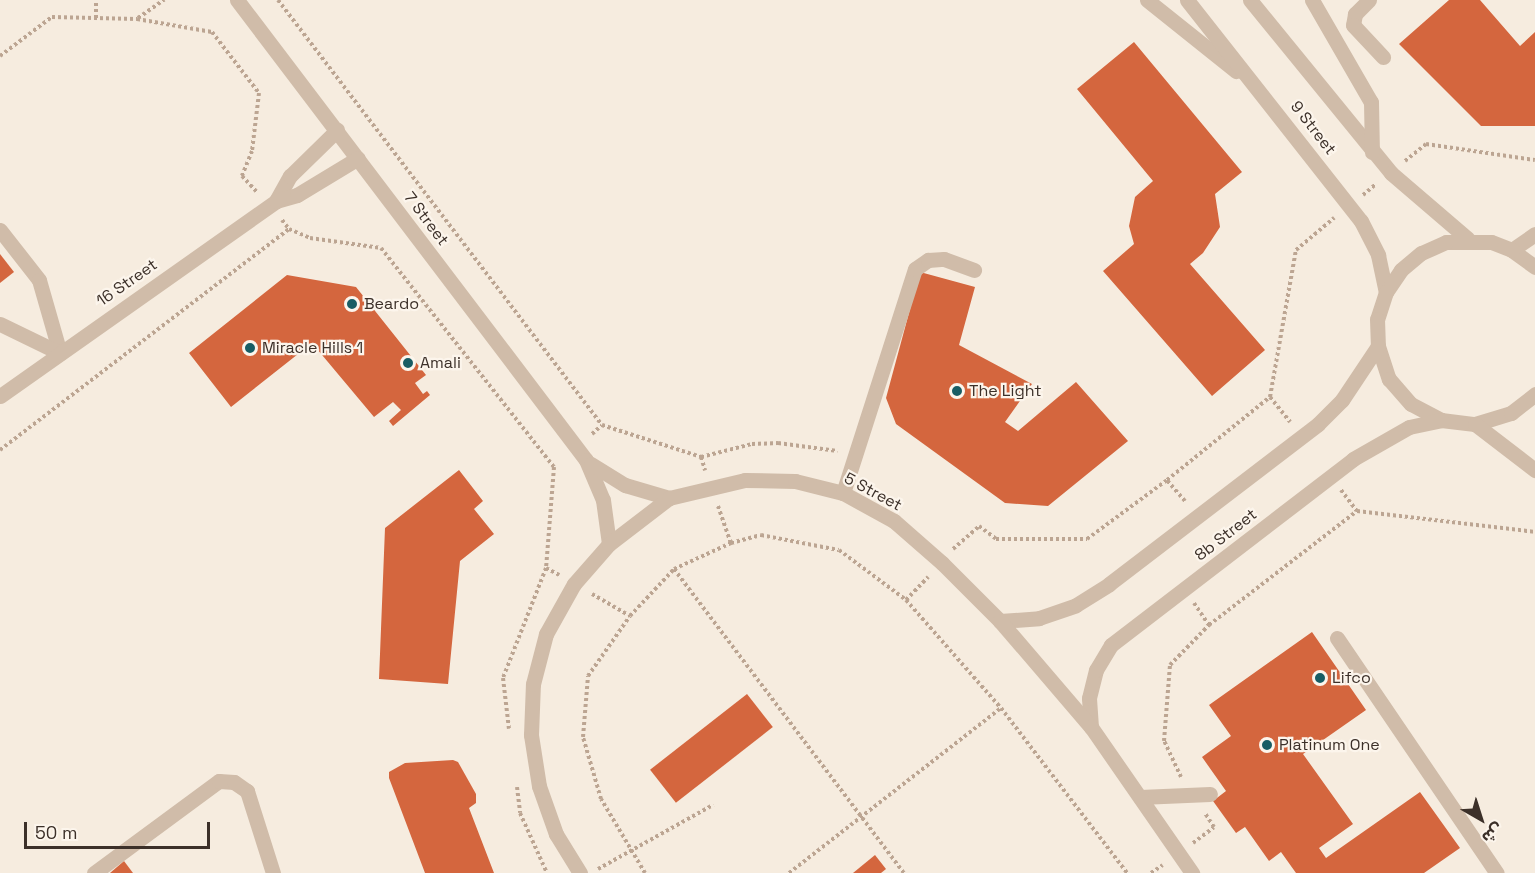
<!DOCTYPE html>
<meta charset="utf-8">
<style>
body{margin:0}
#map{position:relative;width:1535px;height:873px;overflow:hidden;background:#f6ecdf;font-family:"Space Grotesk","Noto Sans Arabic",sans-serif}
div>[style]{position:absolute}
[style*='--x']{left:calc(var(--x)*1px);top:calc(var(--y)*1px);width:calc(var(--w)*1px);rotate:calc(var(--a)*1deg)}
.building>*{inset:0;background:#d4663e;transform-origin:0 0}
.path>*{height:4px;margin-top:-2px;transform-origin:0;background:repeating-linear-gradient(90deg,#bca592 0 3px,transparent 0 6px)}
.minor>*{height:15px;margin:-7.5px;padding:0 7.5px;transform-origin:7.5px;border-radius:7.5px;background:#d0bca9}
.dots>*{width:16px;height:16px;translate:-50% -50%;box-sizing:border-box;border:3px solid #fcf5ec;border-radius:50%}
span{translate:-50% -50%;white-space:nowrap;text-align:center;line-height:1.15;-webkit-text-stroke:4.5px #fcf5ec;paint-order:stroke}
.street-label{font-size:16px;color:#3c3029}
.poi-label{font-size:16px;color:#3c3029}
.left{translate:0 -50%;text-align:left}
.north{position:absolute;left:1451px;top:789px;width:60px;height:60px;-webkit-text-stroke:4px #fcf5ec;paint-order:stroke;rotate:141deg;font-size:16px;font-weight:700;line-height:24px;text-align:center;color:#3c3029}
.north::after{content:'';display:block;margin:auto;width:21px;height:27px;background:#3c3029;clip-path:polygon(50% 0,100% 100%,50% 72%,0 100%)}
.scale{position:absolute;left:24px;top:822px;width:186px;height:27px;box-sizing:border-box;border:3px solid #3c3029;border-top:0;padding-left:8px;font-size:18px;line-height:21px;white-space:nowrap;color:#3c3029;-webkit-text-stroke:4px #fcf5ec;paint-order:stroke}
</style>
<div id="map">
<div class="building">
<i style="clip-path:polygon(1449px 0,1480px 0,1520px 46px,1535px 32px,1535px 126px,1481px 126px,1399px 44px)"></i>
<i style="clip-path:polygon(1134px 42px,1242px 172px,1215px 194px,1220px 227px,1203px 253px,1190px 264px,1265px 350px,1212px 396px,1103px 271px,1134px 244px,1129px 226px,1135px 197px,1153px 181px,1077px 89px)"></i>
<i style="clip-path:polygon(0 254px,14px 272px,0 283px)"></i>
<i style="clip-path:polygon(920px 272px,975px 287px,959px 345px,1032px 384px,1005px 422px,1018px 431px,1076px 382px,1128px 441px,1048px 506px,1005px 503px,896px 424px,886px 398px)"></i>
<i style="clip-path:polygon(287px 275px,356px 287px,426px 375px,415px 383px,423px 394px,427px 391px,430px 395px,393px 426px,389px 421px,401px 410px,393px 402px,374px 417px,312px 343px,231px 407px,189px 353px)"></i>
<i style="clip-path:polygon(459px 470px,483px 501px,474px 509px,494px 534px,460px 561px,448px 684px,379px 679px,385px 528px)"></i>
<i style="clip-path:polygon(1312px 632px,1366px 710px,1303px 754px,1353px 824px,1319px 848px,1326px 858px,1420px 792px,1460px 848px,1424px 873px,1296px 873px,1281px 852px,1269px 861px,1245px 827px,1236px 833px,1213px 801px,1226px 791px,1202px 757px,1231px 736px,1209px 705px)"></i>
<i style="left:747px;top:694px;width:42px;height:123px;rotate:52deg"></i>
<i style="clip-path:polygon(453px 760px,458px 762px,476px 794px,476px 803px,469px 808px,494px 873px,425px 873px,389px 778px,389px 772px,405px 763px)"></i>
<i style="clip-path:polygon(875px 855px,886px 869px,881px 873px,853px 873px)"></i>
<i style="clip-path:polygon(124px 861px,133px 873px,110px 873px)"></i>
</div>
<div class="path">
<i style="--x:278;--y:0;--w:534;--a:52.68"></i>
<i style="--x:602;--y:425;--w:104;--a:17.9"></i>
<i style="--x:701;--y:457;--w:53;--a:-14.3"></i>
<i style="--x:752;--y:444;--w:26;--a:-2"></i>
<i style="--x:778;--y:443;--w:60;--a:7.7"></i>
<i style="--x:96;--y:18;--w:18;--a:-90"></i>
<i style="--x:138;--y:18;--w:32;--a:-35"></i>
<i style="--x:0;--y:56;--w:65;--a:-36.9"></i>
<i style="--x:52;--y:17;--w:85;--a:1.3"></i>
<i style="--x:137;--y:19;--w:76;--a:9.8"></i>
<i style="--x:212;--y:32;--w:77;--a:52.4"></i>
<i style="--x:259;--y:93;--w:58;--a:96.9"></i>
<i style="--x:252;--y:151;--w:27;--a:112"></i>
<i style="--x:242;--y:176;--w:22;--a:47"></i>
<i style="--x:1405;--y:161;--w:27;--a:-39"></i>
<i style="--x:1426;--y:144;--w:110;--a:8.4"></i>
<i style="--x:1363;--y:195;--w:17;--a:-40"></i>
<i style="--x:282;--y:220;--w:11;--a:52"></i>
<i style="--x:289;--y:229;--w:23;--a:23"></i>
<i style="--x:310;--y:238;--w:72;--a:8"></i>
<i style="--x:381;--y:248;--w:279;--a:51.7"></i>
<i style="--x:554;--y:467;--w:101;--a:94.5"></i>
<i style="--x:546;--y:568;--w:118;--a:111.4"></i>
<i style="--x:503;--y:678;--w:51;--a:83.3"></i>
<i style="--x:1270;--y:397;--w:32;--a:51"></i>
<i style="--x:592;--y:434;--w:13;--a:-42"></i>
<i style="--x:0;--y:450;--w:364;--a:-37.4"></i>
<i style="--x:701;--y:457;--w:14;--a:73"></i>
<i style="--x:1341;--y:490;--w:26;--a:53"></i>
<i style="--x:1185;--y:501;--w:28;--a:-131"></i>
<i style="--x:1167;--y:480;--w:132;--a:-38.9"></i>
<i style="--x:1270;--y:397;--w:149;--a:-80"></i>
<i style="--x:1296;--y:250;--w:50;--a:-40.1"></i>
<i style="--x:718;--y:506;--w:39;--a:71"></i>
<i style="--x:953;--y:549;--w:35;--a:-41"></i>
<i style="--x:979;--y:526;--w:21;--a:37"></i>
<i style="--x:996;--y:539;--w:91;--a:0"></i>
<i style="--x:1087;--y:539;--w:99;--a:-36.4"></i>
<i style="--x:546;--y:568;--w:15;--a:28"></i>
<i style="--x:674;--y:569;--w:381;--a:52.9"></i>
<i style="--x:592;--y:594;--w:44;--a:30.1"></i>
<i style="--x:906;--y:600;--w:32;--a:-46"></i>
<i style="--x:1194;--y:603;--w:27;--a:56"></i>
<i style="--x:1209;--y:625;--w:187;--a:-37.6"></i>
<i style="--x:1357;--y:511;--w:179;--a:6.7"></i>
<i style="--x:1181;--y:777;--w:40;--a:-115"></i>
<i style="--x:1164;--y:741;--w:76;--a:-85.5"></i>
<i style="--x:1170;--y:665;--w:56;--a:-45.7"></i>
<i style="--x:517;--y:787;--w:26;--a:83"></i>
<i style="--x:520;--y:813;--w:66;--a:65.8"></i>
<i style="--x:1193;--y:843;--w:26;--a:-37"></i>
<i style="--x:1214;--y:827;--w:17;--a:-123"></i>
<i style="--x:598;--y:869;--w:132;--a:-29.1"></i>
<i style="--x:645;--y:873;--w:86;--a:-120.7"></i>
<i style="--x:601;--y:799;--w:65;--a:-106.2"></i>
<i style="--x:583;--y:737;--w:61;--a:-85.3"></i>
<i style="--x:588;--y:676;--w:73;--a:-55"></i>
<i style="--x:630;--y:616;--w:64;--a:-46.9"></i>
<i style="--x:674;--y:569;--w:63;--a:-24.5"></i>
<i style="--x:731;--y:543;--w:31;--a:-15"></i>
<i style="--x:761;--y:535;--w:79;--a:10.9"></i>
<i style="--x:839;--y:550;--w:84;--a:36.7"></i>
<i style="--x:906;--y:600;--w:144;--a:48.7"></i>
<i style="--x:1001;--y:708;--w:208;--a:52.6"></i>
<i style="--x:789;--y:873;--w:269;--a:-37.9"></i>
<i style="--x:1151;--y:873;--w:14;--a:-34"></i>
</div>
<div class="minor">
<i style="--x:237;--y:0;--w:577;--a:52.81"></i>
<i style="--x:586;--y:460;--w:43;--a:67"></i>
<i style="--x:603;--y:500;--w:44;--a:82.2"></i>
<i style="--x:1147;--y:0;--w:114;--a:38.6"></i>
<i style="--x:1187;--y:0;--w:281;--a:51.8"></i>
<i style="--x:1361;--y:221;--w:38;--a:63"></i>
<i style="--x:1378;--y:255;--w:38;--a:78"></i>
<i style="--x:1250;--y:0;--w:223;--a:50.8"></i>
<i style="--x:1391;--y:173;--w:101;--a:40.6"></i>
<i style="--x:1312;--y:0;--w:118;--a:60"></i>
<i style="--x:1371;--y:102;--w:50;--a:88.9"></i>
<i style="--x:1369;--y:0;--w:20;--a:135"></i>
<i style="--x:1355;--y:14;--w:11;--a:100"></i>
<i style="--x:1353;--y:25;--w:44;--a:46.8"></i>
<i style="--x:276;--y:201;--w:29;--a:-61"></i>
<i style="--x:290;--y:176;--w:66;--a:-44.4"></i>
<i style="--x:0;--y:230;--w:63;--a:52"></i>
<i style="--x:39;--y:280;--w:76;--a:74"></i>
<i style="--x:1512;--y:250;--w:28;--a:-35"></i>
<i style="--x:1535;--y:267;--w:29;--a:-144"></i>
<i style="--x:1512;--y:250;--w:22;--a:-159"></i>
<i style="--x:1491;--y:242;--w:45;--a:180"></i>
<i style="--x:1446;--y:242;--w:27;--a:156"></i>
<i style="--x:1421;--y:253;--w:26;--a:140"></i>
<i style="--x:1401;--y:270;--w:27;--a:124"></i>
<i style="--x:1386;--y:292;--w:28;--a:108"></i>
<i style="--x:1377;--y:319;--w:27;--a:88"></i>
<i style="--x:1378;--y:346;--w:35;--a:72"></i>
<i style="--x:1389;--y:379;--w:33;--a:49"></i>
<i style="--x:1411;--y:404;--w:34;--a:28"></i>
<i style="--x:1441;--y:420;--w:34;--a:7"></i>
<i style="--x:1475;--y:424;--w:38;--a:-17"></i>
<i style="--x:1511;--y:413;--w:31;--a:-38"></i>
<i style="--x:0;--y:324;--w:67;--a:25.8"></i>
<i style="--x:0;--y:396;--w:338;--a:-35.2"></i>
<i style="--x:276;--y:201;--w:22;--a:-16"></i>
<i style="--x:297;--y:195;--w:71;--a:-31.2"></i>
<i style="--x:1475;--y:424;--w:76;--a:37.5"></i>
<i style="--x:591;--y:464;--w:40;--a:32"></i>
<i style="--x:625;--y:485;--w:46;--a:16.5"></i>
<i style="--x:843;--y:493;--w:235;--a:-72.2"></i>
<i style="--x:915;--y:269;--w:16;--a:-35"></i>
<i style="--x:928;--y:260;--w:16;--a:-4"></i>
<i style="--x:944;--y:259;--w:32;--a:20"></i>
<i style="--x:1000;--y:621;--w:39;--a:-4"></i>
<i style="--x:1039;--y:618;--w:39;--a:-19"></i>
<i style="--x:1076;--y:605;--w:39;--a:-32"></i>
<i style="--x:1109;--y:584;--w:263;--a:-37.4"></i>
<i style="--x:1318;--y:424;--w:34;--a:-45"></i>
<i style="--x:1342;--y:400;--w:65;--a:-56.3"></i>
<i style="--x:1337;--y:638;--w:284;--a:55.8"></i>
<i style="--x:1091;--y:727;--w:29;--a:-94"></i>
<i style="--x:1089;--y:698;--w:29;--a:-76"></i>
<i style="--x:1096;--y:670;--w:29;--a:-59"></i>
<i style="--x:1111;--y:645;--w:305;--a:-37.5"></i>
<i style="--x:1353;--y:459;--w:64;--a:-29.7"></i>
<i style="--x:1409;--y:427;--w:33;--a:-12"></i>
<i style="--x:1140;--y:797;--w:70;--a:-2.5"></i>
<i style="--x:94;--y:873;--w:155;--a:-36.4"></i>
<i style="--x:219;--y:781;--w:15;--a:4"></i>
<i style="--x:234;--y:782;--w:16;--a:35"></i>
<i style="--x:247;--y:791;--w:86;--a:72.4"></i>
<i style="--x:580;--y:873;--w:46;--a:-121.6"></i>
<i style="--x:556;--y:834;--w:51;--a:-109.5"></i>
<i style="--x:539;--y:786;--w:52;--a:-98.9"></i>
<i style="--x:531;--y:735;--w:51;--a:-87.8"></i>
<i style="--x:533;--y:684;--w:52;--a:-75.4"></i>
<i style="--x:546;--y:634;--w:57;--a:-60.8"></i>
<i style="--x:574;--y:584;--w:53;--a:-48.8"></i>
<i style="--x:609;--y:544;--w:76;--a:-37.5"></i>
<i style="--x:669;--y:498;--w:78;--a:-13.3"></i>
<i style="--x:745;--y:480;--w:50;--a:1.1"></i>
<i style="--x:795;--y:481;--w:49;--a:14"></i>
<i style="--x:843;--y:493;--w:58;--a:28.8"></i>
<i style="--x:894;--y:521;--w:64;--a:41.2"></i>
<i style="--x:942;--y:563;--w:82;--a:45"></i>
<i style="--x:1000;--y:621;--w:140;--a:49.4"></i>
<i style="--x:1091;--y:727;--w:178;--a:55.3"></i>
</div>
<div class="dots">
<i style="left:352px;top:304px;background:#195d64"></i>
<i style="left:250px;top:348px;background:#195d64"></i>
<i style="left:408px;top:363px;background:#195d64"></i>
<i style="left:957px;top:391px;background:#195d64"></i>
<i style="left:1320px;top:678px;background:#195d64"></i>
<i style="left:1267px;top:745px;background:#195d64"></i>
</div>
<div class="street-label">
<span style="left:1313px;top:128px;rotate:52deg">9 Street</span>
<span style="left:426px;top:219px;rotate:53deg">7 Street</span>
<span style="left:127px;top:283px;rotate:-35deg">16 Street</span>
<span style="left:873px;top:492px;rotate:28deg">5 Street</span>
<span style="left:1226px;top:535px;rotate:-38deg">8b Street</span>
</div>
<div class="poi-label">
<span class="left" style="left:364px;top:304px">Beardo</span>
<span class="left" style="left:262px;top:348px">Miracle Hills 1</span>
<span class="left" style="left:420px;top:363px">Amali</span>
<span class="left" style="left:969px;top:391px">The Light</span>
<span class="left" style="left:1332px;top:678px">Lifco</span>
<span class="left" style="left:1279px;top:745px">Platinum One</span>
</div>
<div class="north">ش</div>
<div class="scale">50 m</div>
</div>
